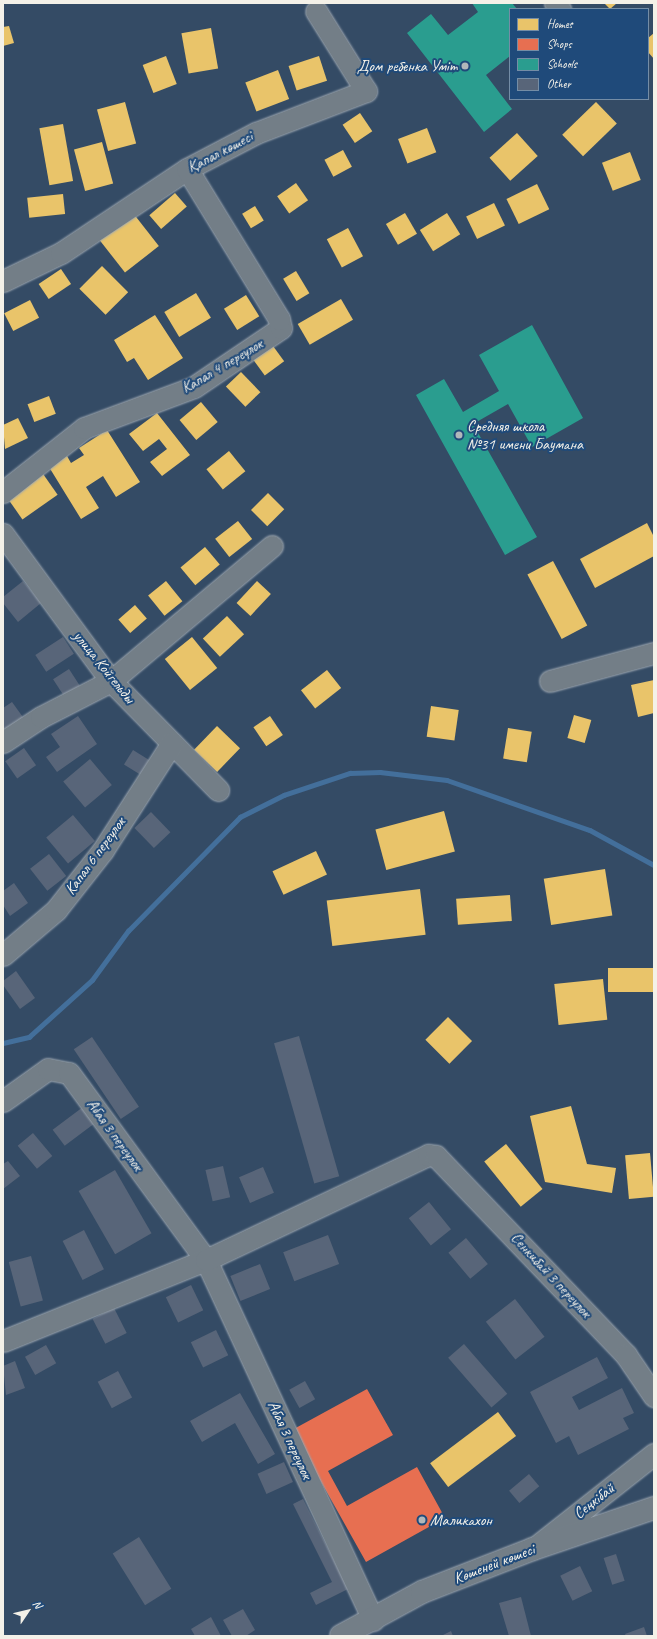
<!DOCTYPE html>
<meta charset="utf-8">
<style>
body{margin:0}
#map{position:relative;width:657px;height:1639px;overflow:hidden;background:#344b65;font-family:Caveat,sans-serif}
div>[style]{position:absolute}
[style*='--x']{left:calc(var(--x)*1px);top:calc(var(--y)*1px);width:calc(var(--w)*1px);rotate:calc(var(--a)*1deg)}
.homes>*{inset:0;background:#e9c46a;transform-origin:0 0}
.shops>*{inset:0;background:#e76f51}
.schools>*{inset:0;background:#2a9d8f}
.stream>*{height:4.5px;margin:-2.25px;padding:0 2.25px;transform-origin:2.25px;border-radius:2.25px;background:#436f9b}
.building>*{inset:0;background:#586579;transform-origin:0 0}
.roads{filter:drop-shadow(0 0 1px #9ba5af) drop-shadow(0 0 1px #9ba5af)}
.minor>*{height:21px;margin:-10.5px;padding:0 10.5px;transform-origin:10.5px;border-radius:10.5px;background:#737e87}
.major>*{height:22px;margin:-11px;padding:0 11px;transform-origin:11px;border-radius:11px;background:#737e87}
.dots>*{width:11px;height:11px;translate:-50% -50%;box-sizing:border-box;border:2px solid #1f4a7a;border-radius:50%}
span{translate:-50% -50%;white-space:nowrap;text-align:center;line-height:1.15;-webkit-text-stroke:4px #1f4a7a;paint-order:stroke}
.poi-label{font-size:16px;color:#f4f1e8}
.right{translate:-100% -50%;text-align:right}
.left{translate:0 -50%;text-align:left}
.street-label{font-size:16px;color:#f4f1e8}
.frame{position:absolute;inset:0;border:4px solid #f4f1e8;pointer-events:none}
.legend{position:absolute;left:509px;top:8px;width:140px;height:92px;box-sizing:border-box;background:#1f4a7a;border:1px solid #748da6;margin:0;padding:5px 7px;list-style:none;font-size:12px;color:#f4f1e8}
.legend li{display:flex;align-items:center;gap:8px;height:20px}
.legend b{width:20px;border:1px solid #748da6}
.north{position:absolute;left:8px;top:1591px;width:40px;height:40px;-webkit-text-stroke:3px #1f4a7a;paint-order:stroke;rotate:55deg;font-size:11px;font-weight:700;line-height:16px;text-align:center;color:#f4f1e8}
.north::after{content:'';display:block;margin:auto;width:14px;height:18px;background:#f4f1e8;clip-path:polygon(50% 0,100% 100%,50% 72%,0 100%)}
</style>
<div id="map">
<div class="homes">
<i style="clip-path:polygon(604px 3px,617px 3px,610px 9px)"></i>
<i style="clip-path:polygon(9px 26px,14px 43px,3px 46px,3px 27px)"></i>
<i style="left:211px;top:28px;width:41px;height:30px;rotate:80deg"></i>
<i style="clip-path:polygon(654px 33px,654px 59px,648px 52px,648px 38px)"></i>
<i style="left:166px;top:56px;width:30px;height:25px;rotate:69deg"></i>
<i style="left:319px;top:56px;width:26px;height:32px;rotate:72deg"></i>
<i style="left:278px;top:70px;width:31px;height:35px;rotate:69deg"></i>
<i style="left:125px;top:102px;width:43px;height:29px;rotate:75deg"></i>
<i style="left:596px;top:102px;width:30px;height:47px;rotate:46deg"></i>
<i style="left:360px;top:113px;width:22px;height:21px;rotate:56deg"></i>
<i style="left:63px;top:124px;width:58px;height:24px;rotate:80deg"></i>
<i style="left:427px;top:128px;width:26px;height:31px;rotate:69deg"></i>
<i style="left:517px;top:133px;width:31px;height:37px;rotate:48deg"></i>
<i style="left:102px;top:142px;width:43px;height:29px;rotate:75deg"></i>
<i style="left:343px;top:150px;width:19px;height:21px;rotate:62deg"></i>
<i style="left:630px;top:152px;width:30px;height:30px;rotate:69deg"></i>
<i style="left:296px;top:183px;width:21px;height:23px;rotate:55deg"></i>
<i style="left:537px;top:184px;width:28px;height:34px;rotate:64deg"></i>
<i style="left:175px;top:193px;width:18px;height:34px;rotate:49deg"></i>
<i style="left:63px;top:194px;width:20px;height:36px;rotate:84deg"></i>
<i style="left:494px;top:203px;width:25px;height:31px;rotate:64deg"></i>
<i style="left:255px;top:206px;width:17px;height:15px;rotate:59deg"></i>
<i style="left:133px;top:213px;width:42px;height:43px;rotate:52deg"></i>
<i style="left:405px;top:213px;width:24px;height:22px;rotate:60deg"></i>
<i style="left:447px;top:213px;width:25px;height:32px;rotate:58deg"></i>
<i style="left:348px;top:228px;width:32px;height:24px;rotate:62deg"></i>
<i style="left:102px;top:266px;width:37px;height:32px;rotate:45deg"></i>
<i style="left:61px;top:269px;width:18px;height:27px;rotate:56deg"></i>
<i style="left:296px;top:271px;width:26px;height:15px;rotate:59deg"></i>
<i style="left:196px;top:293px;width:29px;height:37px;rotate:59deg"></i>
<i style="left:246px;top:295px;width:25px;height:26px;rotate:58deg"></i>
<i style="left:341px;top:299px;width:24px;height:50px;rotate:60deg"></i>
<i style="left:30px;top:300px;width:20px;height:29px;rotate:63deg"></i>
<i style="clip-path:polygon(155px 315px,183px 358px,148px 380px,134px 358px,127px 362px,114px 340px)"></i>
<i style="left:273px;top:346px;width:19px;height:24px;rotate:54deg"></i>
<i style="left:241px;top:372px;width:28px;height:21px;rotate:46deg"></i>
<i style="left:49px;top:396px;width:19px;height:23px;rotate:69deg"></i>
<i style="left:201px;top:402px;width:26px;height:28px;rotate:50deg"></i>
<i style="clip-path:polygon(157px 413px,190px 455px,162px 476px,150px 462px,167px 449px,159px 439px,143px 451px,129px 434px)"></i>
<i style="clip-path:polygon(18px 418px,28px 438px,5px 449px,3px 425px)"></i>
<i style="clip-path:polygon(107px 430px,140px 482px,116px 497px,103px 476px,86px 487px,99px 508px,81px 519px,49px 467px,67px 456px,71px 463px,84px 455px,79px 448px)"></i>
<i style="left:229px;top:451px;width:26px;height:29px;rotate:51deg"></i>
<i style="left:41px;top:471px;width:29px;height:43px;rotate:55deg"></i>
<i style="left:268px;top:493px;width:23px;height:24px;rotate:45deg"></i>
<i style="left:238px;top:521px;width:23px;height:29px;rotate:52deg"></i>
<i style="clip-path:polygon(647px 523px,654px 537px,654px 556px,595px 588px,580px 559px)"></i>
<i style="left:205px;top:547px;width:23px;height:32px;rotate:50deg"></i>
<i style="left:553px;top:561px;width:73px;height:29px;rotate:62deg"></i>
<i style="left:166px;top:581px;width:26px;height:23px;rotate:51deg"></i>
<i style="left:257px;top:581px;width:19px;height:30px;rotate:43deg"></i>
<i style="left:135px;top:605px;width:18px;height:22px;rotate:49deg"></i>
<i style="left:227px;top:616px;width:25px;height:33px;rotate:47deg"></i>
<i style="left:192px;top:637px;width:40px;height:35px;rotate:51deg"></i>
<i style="left:327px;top:670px;width:23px;height:33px;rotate:52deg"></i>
<i style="clip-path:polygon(654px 680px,654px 713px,638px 717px,631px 685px)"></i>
<i style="left:431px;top:706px;width:28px;height:31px;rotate:8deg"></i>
<i style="left:574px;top:715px;width:18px;height:24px;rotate:16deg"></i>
<i style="left:270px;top:716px;width:23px;height:20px;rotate:56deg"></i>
<i style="left:217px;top:726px;width:32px;height:33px;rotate:44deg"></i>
<i style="left:508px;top:728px;width:24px;height:31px;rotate:9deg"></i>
<i style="left:444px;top:811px;width:42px;height:71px;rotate:75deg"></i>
<i style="left:316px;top:851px;width:26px;height:48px;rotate:65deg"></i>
<i style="left:605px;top:869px;width:47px;height:62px;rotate:81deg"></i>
<i style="left:420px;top:889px;width:46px;height:94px;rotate:83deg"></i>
<i style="left:510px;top:895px;width:26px;height:54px;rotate:86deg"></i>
<i style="left:654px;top:968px;width:24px;height:46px;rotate:90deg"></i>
<i style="left:603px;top:979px;width:41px;height:49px;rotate:84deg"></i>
<i style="left:448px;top:1017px;width:34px;height:32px;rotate:45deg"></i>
<i style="clip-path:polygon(571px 1106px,587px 1164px,616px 1168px,612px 1193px,545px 1182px,530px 1116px)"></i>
<i style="left:506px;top:1144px;width:58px;height:28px;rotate:51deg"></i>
<i style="left:650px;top:1153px;width:44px;height:25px;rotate:85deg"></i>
<i style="left:498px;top:1412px;width:30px;height:85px;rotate:53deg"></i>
</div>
<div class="shops">
<i style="clip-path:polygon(367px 1389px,393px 1435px,328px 1471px,347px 1506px,417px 1467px,445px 1518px,366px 1562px,292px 1430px)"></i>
</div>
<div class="schools">
<i style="clip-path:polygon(472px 3px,512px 3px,517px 9px,510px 9px,510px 56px,486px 75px,512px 109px,484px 132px,407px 33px,431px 14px,448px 35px,478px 12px)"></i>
<i style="clip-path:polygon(532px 325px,583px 418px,532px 447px,508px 404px,473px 424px,537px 537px,505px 555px,416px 395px,444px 379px,463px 412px,499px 391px,479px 355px)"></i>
</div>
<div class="stream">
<i style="--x:3;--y:1043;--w:27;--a:-13"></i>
<i style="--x:29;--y:1037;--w:85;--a:-42.1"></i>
<i style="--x:92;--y:980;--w:61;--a:-53.7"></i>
<i style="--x:128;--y:931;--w:160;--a:-45.5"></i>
<i style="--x:240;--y:817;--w:49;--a:-26.6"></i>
<i style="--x:284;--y:795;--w:70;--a:-18.4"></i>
<i style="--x:350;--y:773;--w:30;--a:-2"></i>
<i style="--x:380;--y:772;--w:67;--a:6.8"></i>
<i style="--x:447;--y:780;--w:151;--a:19.3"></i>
<i style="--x:590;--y:830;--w:73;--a:28.7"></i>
</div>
<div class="building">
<i style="clip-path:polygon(23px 581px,41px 603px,18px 622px,3px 603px,3px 597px)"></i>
<i style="left:63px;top:637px;width:20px;height:33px;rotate:57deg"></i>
<i style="left:69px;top:669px;width:20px;height:19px;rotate:57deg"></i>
<i style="clip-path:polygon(12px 702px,25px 720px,7px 734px,3px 728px,3px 708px)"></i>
<i style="clip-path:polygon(78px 716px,97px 744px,57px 772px,46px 757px,60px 747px,51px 734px)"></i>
<i style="left:24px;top:748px;width:21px;height:23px;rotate:55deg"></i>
<i style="left:133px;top:750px;width:19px;height:17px;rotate:32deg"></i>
<i style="left:90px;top:759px;width:34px;height:35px;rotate:50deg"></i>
<i style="left:151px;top:812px;width:28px;height:23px;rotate:46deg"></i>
<i style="left:73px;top:815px;width:34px;height:35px;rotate:50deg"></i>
<i style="left:49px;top:854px;width:28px;height:24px;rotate:52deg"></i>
<i style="clip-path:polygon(14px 883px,28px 903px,10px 916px,3px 905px,3px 891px)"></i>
<i style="clip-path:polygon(16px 971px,35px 998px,20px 1009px,3px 985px,3px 981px)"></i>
<i style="left:299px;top:1036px;width:146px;height:26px;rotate:74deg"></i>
<i style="left:92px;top:1037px;width:84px;height:22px;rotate:56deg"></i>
<i style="left:83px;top:1107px;width:20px;height:38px;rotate:53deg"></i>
<i style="left:33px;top:1133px;width:30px;height:20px;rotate:50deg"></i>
<i style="clip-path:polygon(8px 1161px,20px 1176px,3px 1189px,3px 1164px)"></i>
<i style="left:223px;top:1166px;width:32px;height:18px;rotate:77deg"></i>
<i style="left:263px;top:1167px;width:28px;height:26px;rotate:67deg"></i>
<i style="left:115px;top:1170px;width:73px;height:42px;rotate:60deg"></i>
<i style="left:429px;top:1202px;width:35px;height:26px;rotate:51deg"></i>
<i style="left:84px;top:1230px;width:44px;height:24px;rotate:63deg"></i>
<i style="left:328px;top:1235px;width:31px;height:48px;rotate:69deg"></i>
<i style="left:466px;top:1238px;width:34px;height:23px;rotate:50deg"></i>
<i style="left:31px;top:1256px;width:46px;height:23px;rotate:75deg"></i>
<i style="left:260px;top:1264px;width:27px;height:32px;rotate:68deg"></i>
<i style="left:191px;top:1285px;width:28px;height:28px;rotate:64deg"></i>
<i style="left:515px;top:1299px;width:48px;height:37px;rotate:52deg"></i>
<i style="left:114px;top:1308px;width:28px;height:24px;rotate:63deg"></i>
<i style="left:216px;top:1330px;width:28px;height:28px;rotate:64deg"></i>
<i style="left:464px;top:1344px;width:66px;height:21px;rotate:49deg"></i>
<i style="left:46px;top:1345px;width:21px;height:24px;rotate:61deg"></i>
<i style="clip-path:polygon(597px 1357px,608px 1378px,572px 1397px,579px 1410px,622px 1388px,634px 1413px,623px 1418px,629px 1429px,578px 1455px,569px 1436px,556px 1443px,530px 1392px)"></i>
<i style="clip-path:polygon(15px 1361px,25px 1388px,6px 1395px,3px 1366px)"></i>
<i style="left:118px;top:1371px;width:30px;height:23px;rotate:62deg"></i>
<i style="left:305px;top:1381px;width:21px;height:18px;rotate:61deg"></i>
<i style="clip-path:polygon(240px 1393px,275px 1454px,258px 1464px,235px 1423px,202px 1442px,190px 1421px)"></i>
<i style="left:284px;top:1462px;width:22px;height:29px;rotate:66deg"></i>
<i style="left:529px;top:1474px;width:16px;height:26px;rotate:50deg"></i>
<i style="clip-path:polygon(303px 1499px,348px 1589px,316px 1605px,310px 1593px,332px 1582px,293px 1504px)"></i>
<i style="left:139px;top:1537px;width:61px;height:31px;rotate:58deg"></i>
<i style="left:616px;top:1554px;width:28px;height:13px;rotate:72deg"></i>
<i style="left:580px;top:1566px;width:28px;height:22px;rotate:64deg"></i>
<i style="clip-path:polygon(521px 1597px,531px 1636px,509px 1636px,499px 1603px)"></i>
<i style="clip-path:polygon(243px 1609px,255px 1630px,246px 1636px,232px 1636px,223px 1620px)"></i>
<i style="clip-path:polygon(211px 1617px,221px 1636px,195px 1636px,191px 1629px)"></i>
<i style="clip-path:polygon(644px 1627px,647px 1636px,626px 1636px,625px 1634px)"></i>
<i style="clip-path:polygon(451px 1631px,453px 1636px,441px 1636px)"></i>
</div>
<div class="roads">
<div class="minor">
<i style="--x:555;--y:3;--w:8;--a:50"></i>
<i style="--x:3;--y:281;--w:64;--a:-25.8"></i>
<i style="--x:61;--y:253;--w:151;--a:-33.7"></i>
<i style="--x:187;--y:169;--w:78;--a:-27.6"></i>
<i style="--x:256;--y:133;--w:118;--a:-20.9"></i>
<i style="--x:366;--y:91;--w:94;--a:-122"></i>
<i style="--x:3;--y:492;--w:103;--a:-38.3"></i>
<i style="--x:84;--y:428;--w:117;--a:-20.4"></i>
<i style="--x:194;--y:387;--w:105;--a:-34.1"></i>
<i style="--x:281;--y:328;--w:9;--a:-103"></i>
<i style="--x:279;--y:319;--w:176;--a:-121.5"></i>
<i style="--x:3;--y:534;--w:182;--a:53.7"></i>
<i style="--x:111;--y:681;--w:153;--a:45.5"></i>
<i style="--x:550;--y:681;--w:108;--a:-15.1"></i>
<i style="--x:3;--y:742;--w:45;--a:-33.3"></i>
<i style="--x:41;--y:717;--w:79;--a:-27.2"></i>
<i style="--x:111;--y:681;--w:210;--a:-40"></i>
<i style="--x:3;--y:955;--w:70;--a:-40.3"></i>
<i style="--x:56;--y:910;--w:76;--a:-51.9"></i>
<i style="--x:103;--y:850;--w:127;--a:-57.2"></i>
<i style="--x:3;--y:1101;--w:55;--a:-35.4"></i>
<i style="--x:48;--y:1069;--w:21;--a:11"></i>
<i style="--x:69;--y:1073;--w:232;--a:53.8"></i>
<i style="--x:206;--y:1260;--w:397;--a:65.1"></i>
<i style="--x:3;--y:1341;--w:219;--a:-21.8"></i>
<i style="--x:206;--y:1260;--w:246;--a:-25.3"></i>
<i style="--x:428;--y:1155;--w:8;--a:7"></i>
<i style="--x:436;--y:1156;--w:275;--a:46.3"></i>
<i style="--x:626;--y:1355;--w:50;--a:55.7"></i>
<i style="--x:537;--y:1546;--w:149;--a:-38.2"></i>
</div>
<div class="major">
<i style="--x:341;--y:1636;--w:92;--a:-28.5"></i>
<i style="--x:422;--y:1592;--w:119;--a:-21.2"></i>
<i style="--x:533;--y:1549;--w:128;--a:-18.7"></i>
</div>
</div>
<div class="dots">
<i style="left:465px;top:66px;background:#b1b7ba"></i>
<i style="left:459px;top:435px;background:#b1b7ba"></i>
<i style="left:422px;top:1520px;background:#b1b7ba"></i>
</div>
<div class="poi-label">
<span class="right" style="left:457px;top:66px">Дом ребенка Умiт</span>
<span class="left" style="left:467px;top:435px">Средняя школа<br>№31 имени Баумана</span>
<span class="left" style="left:430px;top:1520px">Маликахон</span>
</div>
<div class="street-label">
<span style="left:220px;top:152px;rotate:-28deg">Қапал көшесі</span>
<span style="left:222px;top:366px;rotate:-31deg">Капал 4 переулок</span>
<span style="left:104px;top:667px;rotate:51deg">улица Койгельды</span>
<span style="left:95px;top:856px;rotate:-54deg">Капал 6 переулок</span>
<span style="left:115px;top:1135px;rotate:54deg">Абая 3 переулок</span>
<span style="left:551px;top:1275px;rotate:47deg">Сенкибай 3 переулок</span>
<span style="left:290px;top:1440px;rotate:65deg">Абая 3 переулок</span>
<span style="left:594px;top:1501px;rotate:-38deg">Сеңкібай</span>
<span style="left:494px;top:1564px;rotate:-21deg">Көшеней көшесі</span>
</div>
<div class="frame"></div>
<ul class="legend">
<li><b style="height:11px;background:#e9c46a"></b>Homes</li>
<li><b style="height:11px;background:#e76f51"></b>Shops</li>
<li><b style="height:11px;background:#2a9d8f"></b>Schools</li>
<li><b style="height:11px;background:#586579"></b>Other</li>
</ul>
<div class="north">N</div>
</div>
